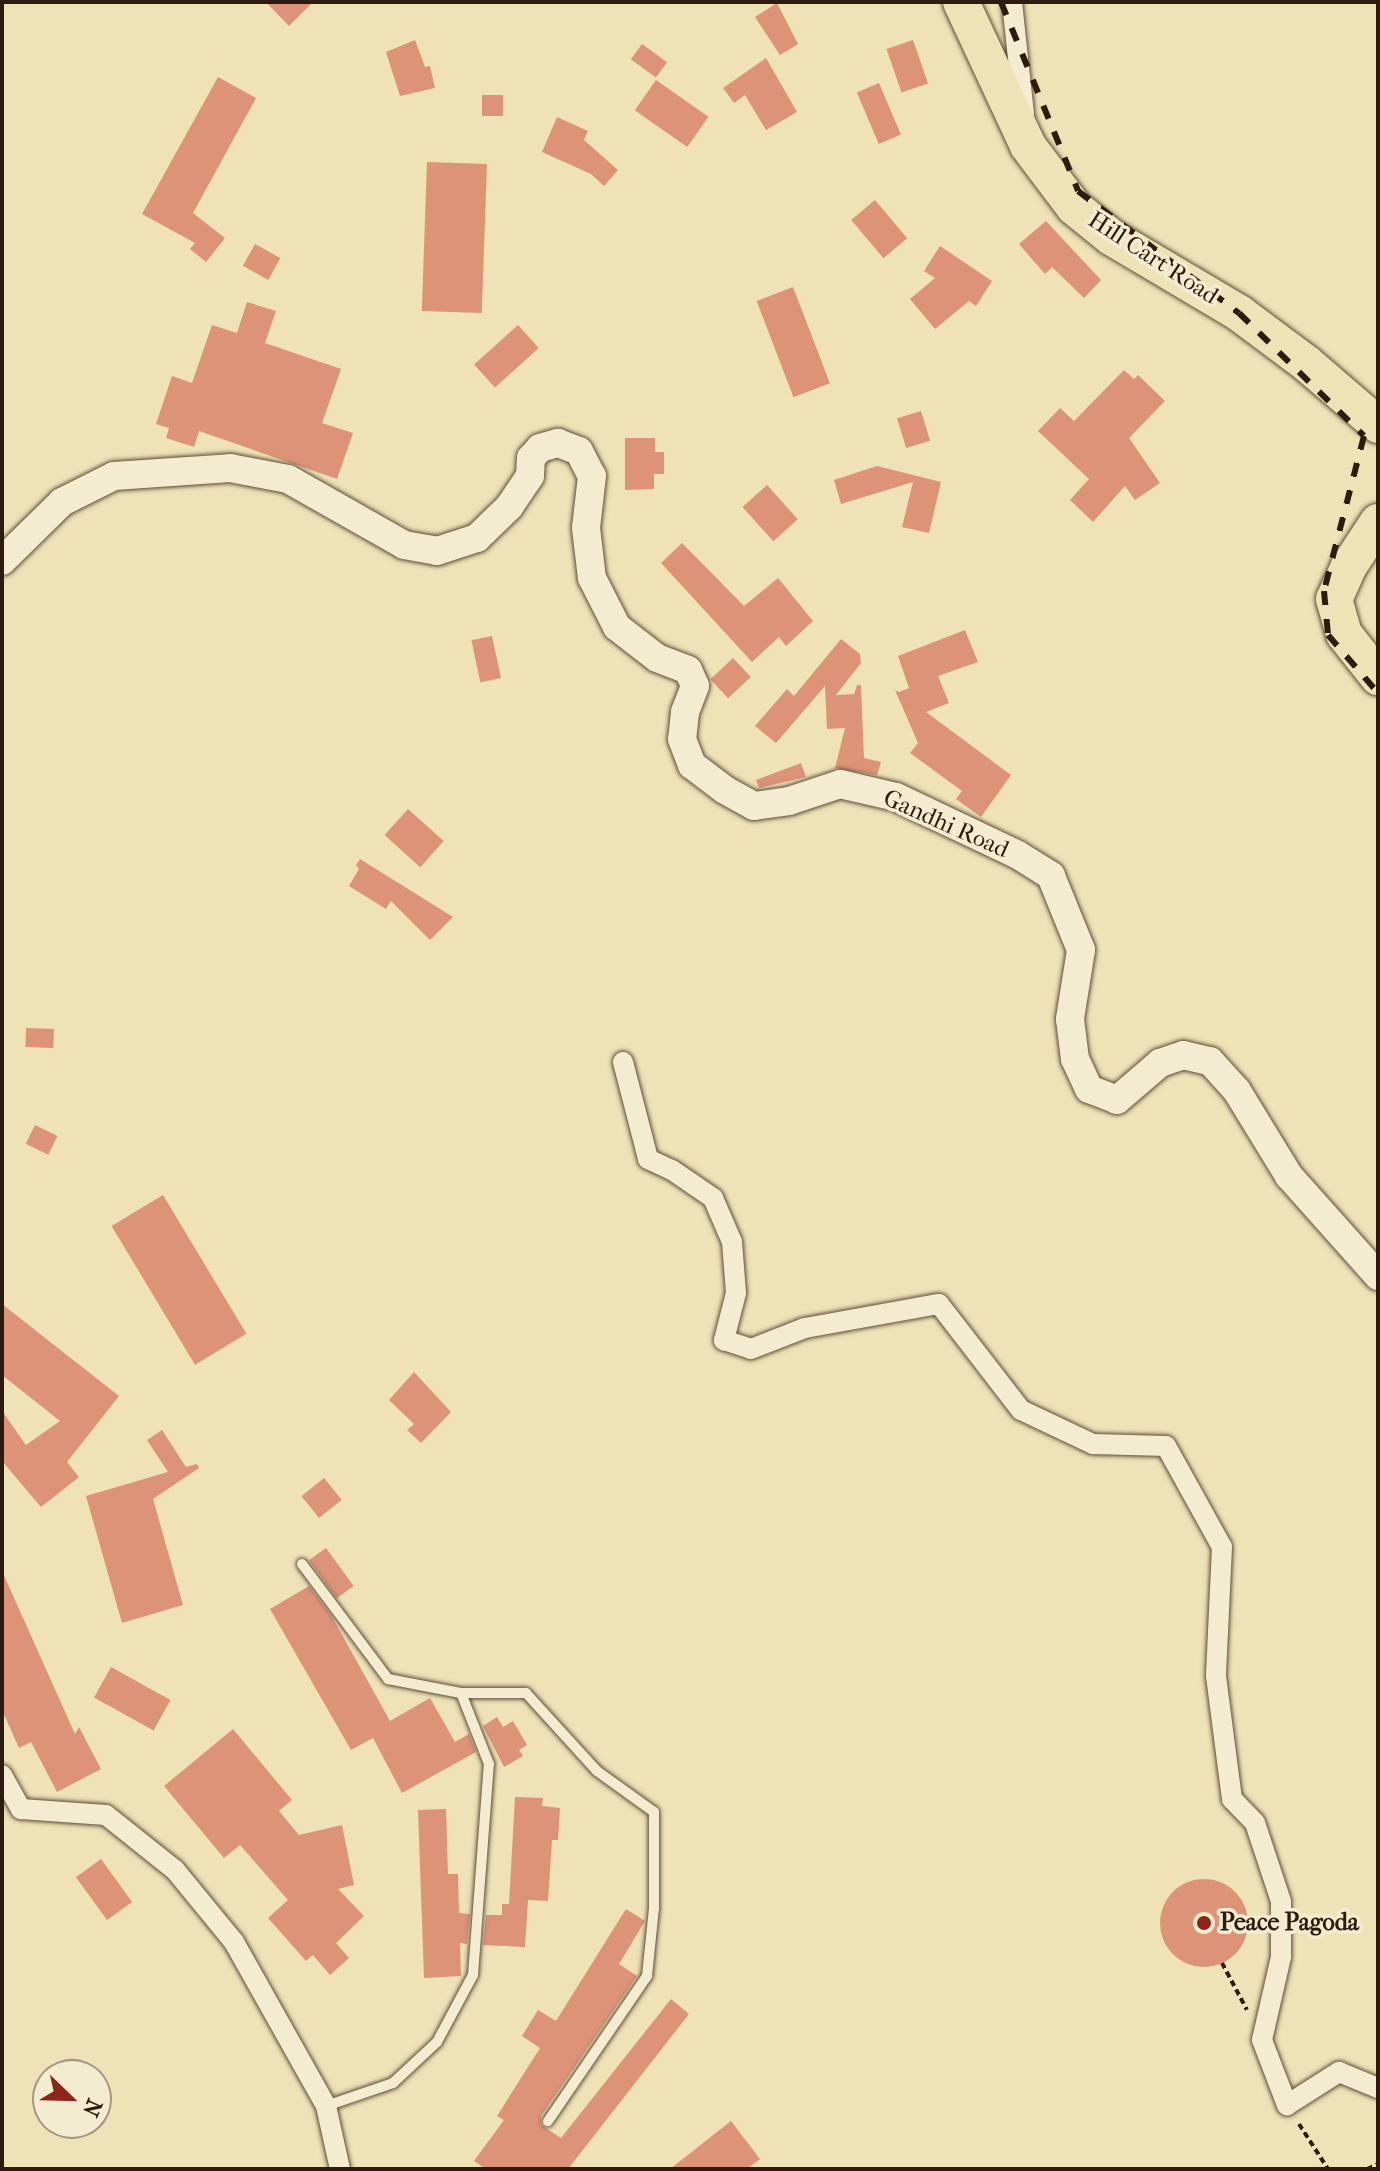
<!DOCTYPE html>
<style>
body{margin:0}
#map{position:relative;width:1380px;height:2171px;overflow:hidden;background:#eee2b6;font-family:"IM FELL French Canon",serif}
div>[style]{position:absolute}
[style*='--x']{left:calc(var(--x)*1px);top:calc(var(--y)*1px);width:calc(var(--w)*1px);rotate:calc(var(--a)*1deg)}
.building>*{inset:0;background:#dc9378;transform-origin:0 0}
.round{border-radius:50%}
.path>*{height:4px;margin-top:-2px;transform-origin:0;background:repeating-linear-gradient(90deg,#2d1b0f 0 6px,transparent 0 10px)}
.roads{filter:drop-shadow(0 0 2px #5d4d39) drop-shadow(0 0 2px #5d4d39)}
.lane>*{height:10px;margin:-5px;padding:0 5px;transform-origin:5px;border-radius:5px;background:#f4ecd0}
.street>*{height:20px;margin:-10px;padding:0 10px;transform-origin:10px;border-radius:10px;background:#f4ecd0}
.secondary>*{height:28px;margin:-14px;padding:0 14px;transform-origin:14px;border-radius:14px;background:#f4ecd0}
.highway>*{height:36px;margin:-18px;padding:0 18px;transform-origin:18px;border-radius:18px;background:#eee2b6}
.rail>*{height:6px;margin-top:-3px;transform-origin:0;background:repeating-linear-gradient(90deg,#2d1b0f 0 14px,transparent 0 28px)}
.dots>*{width:22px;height:22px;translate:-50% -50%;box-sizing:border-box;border:4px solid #f4ecd0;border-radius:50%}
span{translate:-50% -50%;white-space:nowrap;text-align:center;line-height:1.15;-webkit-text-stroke:7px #f4ecd0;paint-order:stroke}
.street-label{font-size:24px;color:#2d1b0f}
.poi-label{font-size:24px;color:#2d1b0f;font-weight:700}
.left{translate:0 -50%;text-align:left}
.frame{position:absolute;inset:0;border:4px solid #2d1b0f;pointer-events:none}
.north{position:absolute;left:32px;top:2059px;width:80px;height:80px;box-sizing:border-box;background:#f4ecd0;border:2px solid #a49883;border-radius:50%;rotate:113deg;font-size:22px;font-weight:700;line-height:32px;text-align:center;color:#2d1b0f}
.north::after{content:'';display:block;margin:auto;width:28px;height:36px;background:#8f2418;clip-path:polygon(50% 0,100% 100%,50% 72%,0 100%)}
</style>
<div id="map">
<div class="building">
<i style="clip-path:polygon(266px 2px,313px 2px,289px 26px)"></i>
<i style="clip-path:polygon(777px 3px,798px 44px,780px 55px,755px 17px)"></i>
<i style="clip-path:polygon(415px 40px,425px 67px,430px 66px,435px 88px,400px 96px,386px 52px)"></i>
<i style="left:913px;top:40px;width:46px;height:28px;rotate:71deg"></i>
<i style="left:642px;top:44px;width:31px;height:19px;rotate:36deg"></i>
<i style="clip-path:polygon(766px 58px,797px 112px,766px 130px,745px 95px,734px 103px,723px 88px)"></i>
<i style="clip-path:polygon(218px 77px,256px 98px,193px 213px,225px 238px,206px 262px,190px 249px,195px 243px,142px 214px)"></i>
<i style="left:656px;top:80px;width:64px;height:37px;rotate:35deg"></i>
<i style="left:879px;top:83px;width:56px;height:24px;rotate:67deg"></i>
<i style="left:482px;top:95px;width:21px;height:21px"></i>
<i style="clip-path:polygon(557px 117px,588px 131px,584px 140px,618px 170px,604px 186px,591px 174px,542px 152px)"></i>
<i style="left:427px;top:162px;width:60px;height:149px;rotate:2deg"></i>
<i style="left:875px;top:200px;width:50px;height:31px;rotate:50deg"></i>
<i style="clip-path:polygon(1046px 221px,1101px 280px,1084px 298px,1052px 267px,1045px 274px,1019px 244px)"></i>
<i style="left:255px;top:244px;width:29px;height:25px;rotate:29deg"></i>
<i style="clip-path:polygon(940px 246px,992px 281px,976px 306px,969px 301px,935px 329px,910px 299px,935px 278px,924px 271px)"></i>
<i style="left:793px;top:287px;width:103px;height:39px;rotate:69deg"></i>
<i style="clip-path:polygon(247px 302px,276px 311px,265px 343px,341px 369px,322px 423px,353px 433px,337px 479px,199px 431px,194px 447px,166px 438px,169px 428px,156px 424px,172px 376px,192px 383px,212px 325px,237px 333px)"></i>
<i style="left:518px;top:325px;width:31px;height:59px;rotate:48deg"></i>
<i style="clip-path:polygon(1124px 370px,1134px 379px,1138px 375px,1165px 401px,1129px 438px,1160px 483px,1135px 500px,1125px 486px,1093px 522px,1070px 500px,1089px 479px,1038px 431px,1060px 408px,1074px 421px)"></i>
<i style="left:921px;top:411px;width:31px;height:25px;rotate:73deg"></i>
<i style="clip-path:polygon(625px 438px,655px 438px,655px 452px,664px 452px,664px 474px,654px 474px,654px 489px,625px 490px)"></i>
<i style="clip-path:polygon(877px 466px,941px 482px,929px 533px,902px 527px,913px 482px,841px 504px,834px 480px)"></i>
<i style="left:767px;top:485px;width:46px;height:33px;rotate:48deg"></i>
<i style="clip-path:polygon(682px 543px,744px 606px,778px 578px,813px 621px,786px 646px,779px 637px,752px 662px,661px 563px)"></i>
<i style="clip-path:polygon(965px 630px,978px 662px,938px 676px,949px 703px,926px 712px,1011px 775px,981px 817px,956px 799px,962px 791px,910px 753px,918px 743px,895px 690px,899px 692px,909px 688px,898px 656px)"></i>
<i style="left:492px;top:636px;width:43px;height:21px;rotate:78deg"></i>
<i style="clip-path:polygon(841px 639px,860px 654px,861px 663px,836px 695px,854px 694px,857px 685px,861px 685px,864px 758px,881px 762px,877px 775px,835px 768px,845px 728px,827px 729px,825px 686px,776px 743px,755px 726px,787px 689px,794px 696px)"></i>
<i style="left:733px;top:658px;width:26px;height:31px;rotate:47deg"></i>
<i style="clip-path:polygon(801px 763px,806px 777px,759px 788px,756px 780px)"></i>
<i style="left:408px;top:809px;width:48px;height:35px;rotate:42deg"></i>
<i style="clip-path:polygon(360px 859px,453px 917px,430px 940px,391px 901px,386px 909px,349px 886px,359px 869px,356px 865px)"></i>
<i style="left:26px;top:1028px;width:28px;height:19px;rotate:2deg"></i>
<i style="left:35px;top:1125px;width:25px;height:21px;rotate:26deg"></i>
<i style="left:163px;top:1195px;width:162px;height:60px;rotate:59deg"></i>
<i style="clip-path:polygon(2px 1304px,119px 1396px,67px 1462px,79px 1477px,41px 1507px,2px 1461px,2px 1411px,26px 1445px,60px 1421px,2px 1375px)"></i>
<i style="clip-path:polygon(414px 1372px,451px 1412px,421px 1443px,407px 1430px,414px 1424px,389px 1400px)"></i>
<i style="clip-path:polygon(162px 1430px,186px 1467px,197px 1464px,199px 1468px,153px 1499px,183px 1605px,122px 1623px,86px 1496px,168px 1472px,147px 1440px)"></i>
<i style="left:324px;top:1478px;width:28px;height:29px;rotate:51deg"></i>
<i style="left:326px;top:1548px;width:47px;height:21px;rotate:54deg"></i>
<i style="clip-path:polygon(2px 1571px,75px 1734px,79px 1727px,101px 1769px,57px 1792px,31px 1742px,19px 1748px,2px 1710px)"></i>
<i style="clip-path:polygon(309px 1586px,331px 1615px,390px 1721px,430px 1698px,455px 1742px,469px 1734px,476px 1752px,402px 1793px,373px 1738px,351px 1750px,270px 1609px)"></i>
<i style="left:111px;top:1667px;width:68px;height:35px;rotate:29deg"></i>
<i style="clip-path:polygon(497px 1717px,503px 1727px,513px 1721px,527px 1745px,519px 1750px,523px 1756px,504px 1767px,483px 1726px)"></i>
<i style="clip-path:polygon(233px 1729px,292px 1800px,279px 1811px,299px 1835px,342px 1825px,354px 1885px,338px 1889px,364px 1916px,336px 1943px,349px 1958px,330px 1975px,313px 1955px,306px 1961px,268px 1918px,288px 1900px,240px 1845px,224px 1858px,164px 1786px)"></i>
<i style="clip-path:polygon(515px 1797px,543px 1798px,542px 1806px,560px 1808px,558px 1840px,552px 1840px,548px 1901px,528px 1900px,525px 1947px,483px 1945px,486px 1915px,502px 1915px,502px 1904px,509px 1904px)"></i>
<i style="clip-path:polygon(446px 1809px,448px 1874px,458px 1874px,459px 1913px,470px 1914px,467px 1944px,460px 1943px,461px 1976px,424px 1978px,418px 1810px)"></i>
<i style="left:101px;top:1859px;width:53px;height:31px;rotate:54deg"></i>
<i class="round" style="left:1160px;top:1879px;width:88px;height:88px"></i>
<i style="clip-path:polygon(626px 1909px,645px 1921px,619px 1964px,637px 1976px,541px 2116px,541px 2125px,561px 2138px,671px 1999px,689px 2014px,568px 2169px,486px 2169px,474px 2161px,504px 2120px,497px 2116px,540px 2048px,522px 2036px,538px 2010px,556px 2021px)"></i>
<i style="clip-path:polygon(731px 2121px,760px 2159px,747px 2169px,670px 2169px)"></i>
</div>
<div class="path">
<i style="--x:1222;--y:1963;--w:53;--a:62"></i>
<i style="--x:1299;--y:2124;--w:54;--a:57.2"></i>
<i style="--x:1367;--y:2169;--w:12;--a:-24"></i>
</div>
<div class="roads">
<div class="lane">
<i style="--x:302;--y:1564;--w:144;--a:53.2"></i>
<i style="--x:388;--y:1679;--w:74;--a:10.9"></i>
<i style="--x:461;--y:1693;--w:65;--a:0"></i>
<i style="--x:526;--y:1693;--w:105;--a:47.7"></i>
<i style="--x:597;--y:1771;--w:70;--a:35.7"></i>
<i style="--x:654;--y:1812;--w:96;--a:90"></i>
<i style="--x:654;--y:1908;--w:68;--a:95.9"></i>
<i style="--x:647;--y:1976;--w:176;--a:124.3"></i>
<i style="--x:326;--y:2106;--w:71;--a:-18.9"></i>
<i style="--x:393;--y:2083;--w:60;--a:-43"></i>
<i style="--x:437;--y:2042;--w:76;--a:-61.8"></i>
<i style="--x:473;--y:1975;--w:212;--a:-85.7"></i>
<i style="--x:489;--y:1764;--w:76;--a:-111.5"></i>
</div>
<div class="street">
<i style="--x:1012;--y:2;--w:113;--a:83.9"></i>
<i style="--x:623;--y:1062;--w:100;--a:75.5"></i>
<i style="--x:648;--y:1159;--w:26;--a:25"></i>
<i style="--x:672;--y:1170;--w:50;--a:34.3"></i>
<i style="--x:713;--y:1198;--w:48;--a:66.6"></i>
<i style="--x:732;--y:1242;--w:51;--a:85.5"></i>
<i style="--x:736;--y:1293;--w:49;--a:104.3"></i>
<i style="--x:724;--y:1340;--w:28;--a:18"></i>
<i style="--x:751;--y:1349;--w:58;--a:-21.3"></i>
<i style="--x:805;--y:1328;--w:136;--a:-10.2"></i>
<i style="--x:939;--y:1304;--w:134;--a:52.3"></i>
<i style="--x:1021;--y:1410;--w:80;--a:25.3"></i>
<i style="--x:1093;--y:1444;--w:73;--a:1.6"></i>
<i style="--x:1166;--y:1446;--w:115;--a:61"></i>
<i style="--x:1222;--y:1547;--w:129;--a:92.7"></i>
<i style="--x:1216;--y:1676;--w:124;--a:82.6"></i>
<i style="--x:1232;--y:1799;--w:33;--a:46"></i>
<i style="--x:1255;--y:1823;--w:82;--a:71.6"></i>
<i style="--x:1281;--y:1901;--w:56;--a:90"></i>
<i style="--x:1281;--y:1957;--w:85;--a:102.9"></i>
<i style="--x:1262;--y:2040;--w:70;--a:69"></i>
<i style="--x:1287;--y:2105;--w:62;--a:-32.4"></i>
<i style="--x:1339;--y:2072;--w:42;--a:22.3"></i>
<i style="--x:2;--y:1775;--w:39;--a:61"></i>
<i style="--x:21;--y:1809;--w:85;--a:4"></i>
<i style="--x:106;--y:1815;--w:88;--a:38.6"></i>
<i style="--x:175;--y:1870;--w:93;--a:50.7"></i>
<i style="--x:234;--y:1942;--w:188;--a:60.7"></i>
<i style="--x:326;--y:2106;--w:65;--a:77.5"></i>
</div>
<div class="secondary">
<i style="--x:2;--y:561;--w:84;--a:-44.5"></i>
<i style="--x:62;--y:502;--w:58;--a:-26.6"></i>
<i style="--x:114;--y:476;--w:116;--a:-3.9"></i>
<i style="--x:230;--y:468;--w:59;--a:10.7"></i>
<i style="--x:288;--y:479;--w:133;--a:29.6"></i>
<i style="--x:404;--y:545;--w:34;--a:10"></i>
<i style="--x:437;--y:551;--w:42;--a:-18"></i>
<i style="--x:477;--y:538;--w:45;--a:-44.1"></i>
<i style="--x:509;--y:507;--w:37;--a:-56"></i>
<i style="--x:530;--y:476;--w:18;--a:-87"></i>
<i style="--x:531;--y:458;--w:13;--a:-48"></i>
<i style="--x:540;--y:448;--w:19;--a:-16"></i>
<i style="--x:558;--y:443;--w:22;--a:21"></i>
<i style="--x:579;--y:451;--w:28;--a:63"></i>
<i style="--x:592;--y:476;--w:52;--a:96.6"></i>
<i style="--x:586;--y:528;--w:50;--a:83.2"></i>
<i style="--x:592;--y:578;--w:55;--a:63"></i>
<i style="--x:617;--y:627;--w:51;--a:37.8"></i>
<i style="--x:657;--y:658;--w:33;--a:21"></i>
<i style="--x:688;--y:670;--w:17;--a:66"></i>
<i style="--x:695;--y:686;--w:28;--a:111"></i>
<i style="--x:685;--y:712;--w:27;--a:96"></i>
<i style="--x:682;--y:739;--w:28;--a:69"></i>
<i style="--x:692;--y:765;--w:41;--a:37.1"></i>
<i style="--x:725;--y:790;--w:33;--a:29"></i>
<i style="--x:754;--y:806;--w:35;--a:-8"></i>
<i style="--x:789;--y:801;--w:54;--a:-18.4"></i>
<i style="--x:840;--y:784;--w:57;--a:13.1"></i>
<i style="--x:896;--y:797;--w:135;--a:25.4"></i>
<i style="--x:1018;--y:855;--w:39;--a:32"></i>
<i style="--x:1051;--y:876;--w:80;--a:67.9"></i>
<i style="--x:1081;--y:950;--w:70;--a:99.1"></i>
<i style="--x:1070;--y:1019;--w:40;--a:82.9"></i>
<i style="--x:1075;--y:1059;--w:33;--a:65"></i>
<i style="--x:1089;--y:1089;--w:30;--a:21"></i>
<i style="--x:1117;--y:1100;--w:57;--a:-40.7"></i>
<i style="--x:1160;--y:1063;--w:24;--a:-19"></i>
<i style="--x:1183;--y:1055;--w:28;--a:13"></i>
<i style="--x:1210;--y:1061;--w:40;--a:48"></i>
<i style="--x:1237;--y:1091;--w:100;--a:58.5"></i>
<i style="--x:1289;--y:1176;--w:134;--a:48.3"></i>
</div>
<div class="highway">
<i style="--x:961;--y:2;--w:159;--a:65"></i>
<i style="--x:1028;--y:146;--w:76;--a:53"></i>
<i style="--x:1074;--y:207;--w:48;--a:39"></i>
<i style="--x:1111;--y:237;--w:149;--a:30.7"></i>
<i style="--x:1239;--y:313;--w:84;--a:36.7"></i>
<i style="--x:1306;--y:363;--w:95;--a:40.7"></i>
<i style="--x:1378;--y:522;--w:53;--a:123.4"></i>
<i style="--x:1349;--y:566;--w:36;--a:114"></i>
<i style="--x:1334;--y:599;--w:36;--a:74"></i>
<i style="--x:1344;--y:634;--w:55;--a:51.7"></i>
</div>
</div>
<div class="rail">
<i style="--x:1001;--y:2;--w:204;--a:67.8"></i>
<i style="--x:1078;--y:191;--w:202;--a:37.2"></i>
<i style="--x:1239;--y:313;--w:175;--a:44.5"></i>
<i style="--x:1364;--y:436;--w:160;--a:104.5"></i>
<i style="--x:1324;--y:591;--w:44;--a:84.8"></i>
<i style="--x:1328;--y:635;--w:77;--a:49.2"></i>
</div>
<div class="dots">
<i style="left:1204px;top:1923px;background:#8f2418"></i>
</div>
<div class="street-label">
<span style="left:1153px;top:258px;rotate:33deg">Hill Cart Road</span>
<span style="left:946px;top:824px;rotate:24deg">Gandhi Road</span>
</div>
<div class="poi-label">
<span class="left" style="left:1220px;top:1923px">Peace Pagoda</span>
</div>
<div class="frame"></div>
<div class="north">N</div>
</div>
